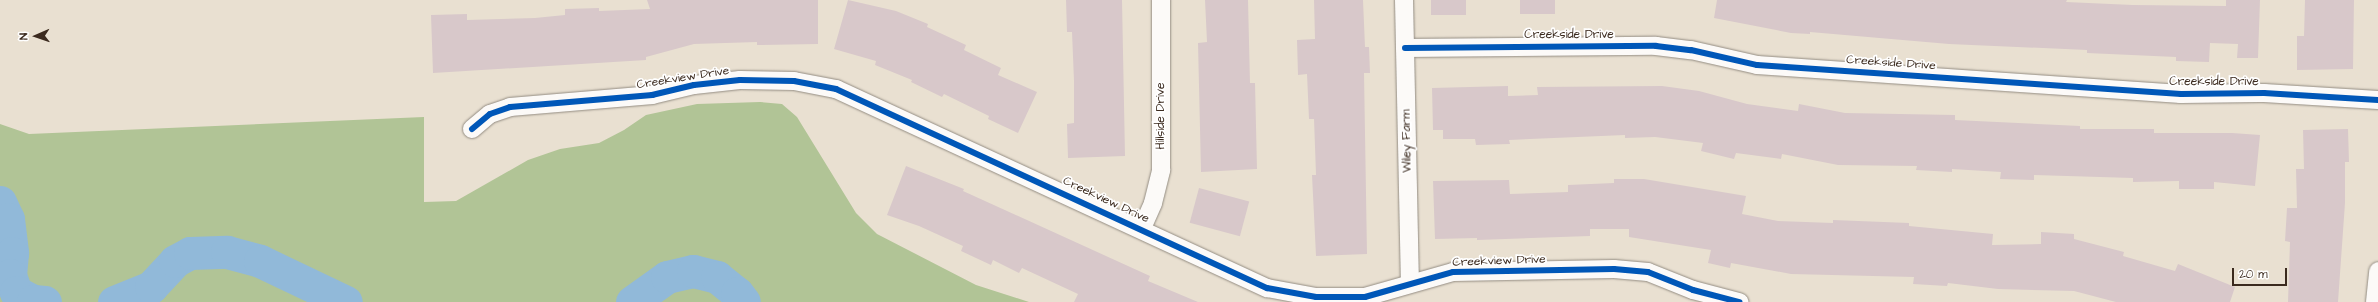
<!DOCTYPE html>
<style>
body{margin:0}
#map{position:relative;width:2378px;height:302px;overflow:hidden;background:#e9e0d1;font-family:"Architects Daughter",sans-serif}
div>[style]{position:absolute}
[style*='--x']{left:calc(var(--x)*1px);top:calc(var(--y)*1px);width:calc(var(--w)*1px);rotate:calc(var(--a)*1deg)}
.forest>*{inset:0;background:#b1c496}
.river>*{height:33px;margin:-16.5px;padding:0 16.5px;transform-origin:16.5px;border-radius:16.5px;background:#91b9d9}
.building>*{inset:0;background:#d8c8ca;transform-origin:0 0}
.roads{filter:drop-shadow(0 0 1px #938c82) drop-shadow(0 0 1px #938c82)}
.minor>*{height:18px;margin:-9px;padding:0 9px;transform-origin:9px;border-radius:9px;background:#fcfaf8}
.cycleway>*{height:6px;margin:-3px;padding:0 3px;transform-origin:3px;border-radius:3px;background:#0057b8}
span{translate:-50% -50%;white-space:nowrap;text-align:center;line-height:1.15;-webkit-text-stroke:3.5px #fff;paint-order:stroke}
.street-label{font-size:12px;color:#3b2a1e}
.north{position:absolute;left:16px;top:16px;width:40px;height:40px;-webkit-text-stroke:3px #fff;paint-order:stroke;rotate:268deg;font-size:11px;font-weight:700;line-height:16px;text-align:center;color:#3b2a1e}
.north::after{content:'';display:block;margin:auto;width:14px;height:18px;background:#3b2a1e;clip-path:polygon(50% 0,100% 100%,50% 72%,0 100%)}
.scale{position:absolute;left:2232px;top:268px;width:55px;height:18px;box-sizing:border-box;border:2px solid #3b2a1e;border-top:0;padding-left:5px;font-size:12px;line-height:14px;white-space:nowrap;color:#3b2a1e;-webkit-text-stroke:3px #fff;paint-order:stroke}
</style>
<div id="map">
<div class="forest">
<i style="clip-path:polygon(760px 102px,782px 104px,797px 117px,856px 213px,877px 234px,976px 285px,1029px 302px,0 302px,0 124px,29px 134px,424px 117px,424px 202px,456px 201px,528px 160px,560px 149px,599px 143px,624px 130px,646px 115px,697px 104px)"></i>
</div>
<div class="river">
<i style="--x:0;--y:202;--w:19;--a:65"></i>
<i style="--x:8;--y:219;--w:34;--a:83"></i>
<i style="--x:12;--y:253;--w:22;--a:95"></i>
<i style="--x:10;--y:275;--w:18;--a:71"></i>
<i style="--x:16;--y:292;--w:19;--a:28"></i>
<i style="--x:33;--y:301;--w:12;--a:5"></i>
<i style="--x:114;--y:302;--w:40;--a:-22"></i>
<i style="--x:151;--y:287;--w:35;--a:-47"></i>
<i style="--x:175;--y:261;--w:17;--a:-28"></i>
<i style="--x:190;--y:253;--w:37;--a:-2"></i>
<i style="--x:227;--y:252;--w:34;--a:15"></i>
<i style="--x:260;--y:261;--w:95;--a:25.5"></i>
<i style="--x:632;--y:302;--w:43;--a:-35.5"></i>
<i style="--x:667;--y:277;--w:27;--a:-13"></i>
<i style="--x:693;--y:271;--w:25;--a:14"></i>
<i style="--x:717;--y:277;--w:26;--a:39"></i>
<i style="--x:737;--y:293;--w:11;--a:52"></i>
</div>
<div class="building">
<i style="clip-path:polygon(647px 0,818px 0,818px 44px,757px 45px,757px 42px,694px 44px,646px 57px,646px 60px,433px 73px,431px 15px,467px 14px,467px 20px,535px 18px,565px 15px,565px 9px,599px 8px,599px 11px,650px 9px)"></i>
<i style="clip-path:polygon(848px 0,896px 11px,928px 24px,927px 27px,966px 45px,964px 50px,1001px 68px,998px 75px,1037px 92px,1018px 133px,988px 119px,989px 116px,944px 94px,942px 97px,911px 82px,912px 80px,875px 65px,876px 61px,834px 49px)"></i>
<i style="clip-path:polygon(1066px 0,1122px 0,1125px 156px,1068px 158px,1067px 124px,1074px 123px,1074px 81px,1072px 32px,1067px 32px)"></i>
<i style="clip-path:polygon(1205px 0,1248px 0,1250px 83px,1255px 83px,1257px 169px,1201px 172px,1198px 43px,1207px 42px)"></i>
<i style="clip-path:polygon(1314px 0,1363px 0,1365px 47px,1369px 47px,1370px 73px,1364px 73px,1367px 254px,1316px 256px,1312px 175px,1316px 175px,1314px 119px,1309px 119px,1307px 74px,1298px 75px,1297px 40px,1315px 39px)"></i>
<i style="left:1431px;top:0;width:35px;height:15px"></i>
<i style="left:1520px;top:0;width:35px;height:14px"></i>
<i style="clip-path:polygon(1717px 0,2067px 0,2066px 2px,2133px 5px,2226px 6px,2226px 0,2260px 0,2258px 58px,2237px 58px,2238px 44px,2210px 43px,2209px 62px,2176px 61px,2176px 57px,2087px 53px,2087px 50px,1949px 44px,1810px 32px,1810px 34px,1791px 33px,1714px 18px)"></i>
<i style="clip-path:polygon(2305px 0,2354px 0,2353px 69px,2297px 70px,2297px 36px,2304px 36px)"></i>
<i style="clip-path:polygon(1508px 86px,1508px 96px,1538px 95px,1537px 87px,1662px 86px,1699px 91px,1747px 104px,1798px 111px,1799px 104px,1845px 113px,1955px 115px,1955px 120px,2080px 126px,2080px 129px,2154px 129px,2154px 133px,2232px 133px,2260px 135px,2255px 186px,2214px 182px,2214px 189px,2179px 189px,2179px 181px,2133px 182px,2133px 178px,2034px 175px,2034px 180px,2000px 179px,2001px 172px,1952px 169px,1952px 172px,1916px 170px,1917px 166px,1838px 165px,1782px 154px,1781px 159px,1736px 153px,1734px 159px,1701px 151px,1703px 143px,1655px 137px,1625px 138px,1625px 135px,1509px 140px,1510px 144px,1476px 145px,1475px 139px,1443px 139px,1443px 130px,1433px 130px,1432px 88px)"></i>
<i style="clip-path:polygon(2348px 129px,2349px 162px,2345px 162px,2345px 203px,2338px 302px,2288px 302px,2290px 242px,2285px 241px,2287px 208px,2297px 208px,2296px 169px,2304px 169px,2303px 130px)"></i>
<i style="clip-path:polygon(906px 166px,964px 189px,963px 191px,1150px 276px,1148px 281px,1198px 302px,1074px 302px,1078px 294px,1022px 268px,1019px 273px,993px 260px,991px 265px,961px 251px,963px 246px,919px 226px,887px 215px)"></i>
<i style="clip-path:polygon(1614px 179px,1644px 179px,1746px 196px,1742px 214px,1778px 221px,1833px 223px,1833px 220px,1909px 223px,1909px 226px,1993px 234px,1992px 245px,2041px 244px,2041px 232px,2074px 234px,2074px 239px,2124px 252px,2123px 256px,2175px 271px,2178px 264px,2235px 287px,2230px 302px,2116px 302px,2074px 291px,1998px 289px,1948px 283px,1947px 286px,1913px 284px,1914px 277px,1791px 274px,1731px 263px,1730px 268px,1708px 263px,1711px 250px,1629px 237px,1629px 229px,1590px 229px,1590px 236px,1477px 240px,1477px 238px,1435px 239px,1433px 181px,1509px 180px,1510px 194px,1568px 192px,1568px 185px,1614px 183px)"></i>
<i style="left:1199px;top:188px;width:52px;height:36px;rotate:15deg"></i>
</div>
<div class="roads">
<div class="minor">
<i style="--x:1404;--y:0;--w:282;--a:88.8"></i>
<i style="--x:1405;--y:48;--w:251;--a:-0.5"></i>
<i style="--x:1656;--y:46;--w:35;--a:7"></i>
<i style="--x:1691;--y:50;--w:68;--a:12.8"></i>
<i style="--x:1757;--y:65;--w:425;--a:3.9"></i>
<i style="--x:2181;--y:94;--w:83;--a:-0.7"></i>
<i style="--x:2264;--y:93;--w:114;--a:3.5"></i>
<i style="--x:472;--y:129;--w:23;--a:-40"></i>
<i style="--x:490;--y:114;--w:21;--a:-19"></i>
<i style="--x:510;--y:107;--w:143;--a:-4.8"></i>
<i style="--x:652;--y:95;--w:43;--a:-13.4"></i>
<i style="--x:694;--y:85;--w:46;--a:-6.2"></i>
<i style="--x:740;--y:80;--w:54;--a:1.1"></i>
<i style="--x:794;--y:81;--w:43;--a:10.8"></i>
<i style="--x:836;--y:89;--w:475;--a:24.8"></i>
<i style="--x:1267;--y:288;--w:50;--a:10.4"></i>
<i style="--x:1316;--y:297;--w:49;--a:0"></i>
<i style="--x:1365;--y:297;--w:91;--a:-15.9"></i>
<i style="--x:1453;--y:272;--w:161;--a:-1.1"></i>
<i style="--x:1614;--y:269;--w:34;--a:5"></i>
<i style="--x:1648;--y:272;--w:48;--a:21.8"></i>
<i style="--x:1693;--y:290;--w:48;--a:14.6"></i>
<i style="--x:1142;--y:228;--w:27;--a:-66"></i>
<i style="--x:1153;--y:203;--w:34;--a:-76"></i>
<i style="--x:1161;--y:170;--w:170;--a:-90"></i>
<i style="--x:2375;--y:302;--w:31;--a:-84"></i>
</div>
</div>
<div class="cycleway">
<i style="--x:1405;--y:48;--w:251;--a:-0.5"></i>
<i style="--x:1656;--y:46;--w:35;--a:7"></i>
<i style="--x:1691;--y:50;--w:68;--a:12.8"></i>
<i style="--x:1757;--y:65;--w:425;--a:3.9"></i>
<i style="--x:2181;--y:94;--w:83;--a:-0.7"></i>
<i style="--x:2264;--y:93;--w:114;--a:3.5"></i>
<i style="--x:472;--y:129;--w:23;--a:-40"></i>
<i style="--x:490;--y:114;--w:21;--a:-19"></i>
<i style="--x:510;--y:107;--w:143;--a:-4.8"></i>
<i style="--x:652;--y:95;--w:43;--a:-13.4"></i>
<i style="--x:694;--y:85;--w:46;--a:-6.2"></i>
<i style="--x:740;--y:80;--w:54;--a:1.1"></i>
<i style="--x:794;--y:81;--w:43;--a:10.8"></i>
<i style="--x:836;--y:89;--w:475;--a:24.8"></i>
<i style="--x:1267;--y:288;--w:50;--a:10.4"></i>
<i style="--x:1316;--y:297;--w:49;--a:0"></i>
<i style="--x:1365;--y:297;--w:91;--a:-15.9"></i>
<i style="--x:1453;--y:272;--w:161;--a:-1.1"></i>
<i style="--x:1614;--y:269;--w:34;--a:5"></i>
<i style="--x:1648;--y:272;--w:48;--a:21.8"></i>
<i style="--x:1693;--y:290;--w:48;--a:14.6"></i>
</div>
<div class="street-label">
<span style="left:1569px;top:35px">Creekside Drive</span>
<span style="left:1891px;top:63px;rotate:4deg">Creekside Drive</span>
<span style="left:683px;top:78px;rotate:-9deg">Creekview Drive</span>
<span style="left:2214px;top:82px">Creekside Drive</span>
<span style="left:1161px;top:116px;rotate:-90deg">Hillside Drive</span>
<span style="left:1407px;top:141px;rotate:-91deg">Wiley Farm</span>
<span style="left:1106px;top:200px;rotate:25deg">Creekview Drive</span>
<span style="left:1499px;top:261px;rotate:-2deg">Creekview Drive</span>
</div>
<div class="north">N</div>
<div class="scale">20 m</div>
</div>
